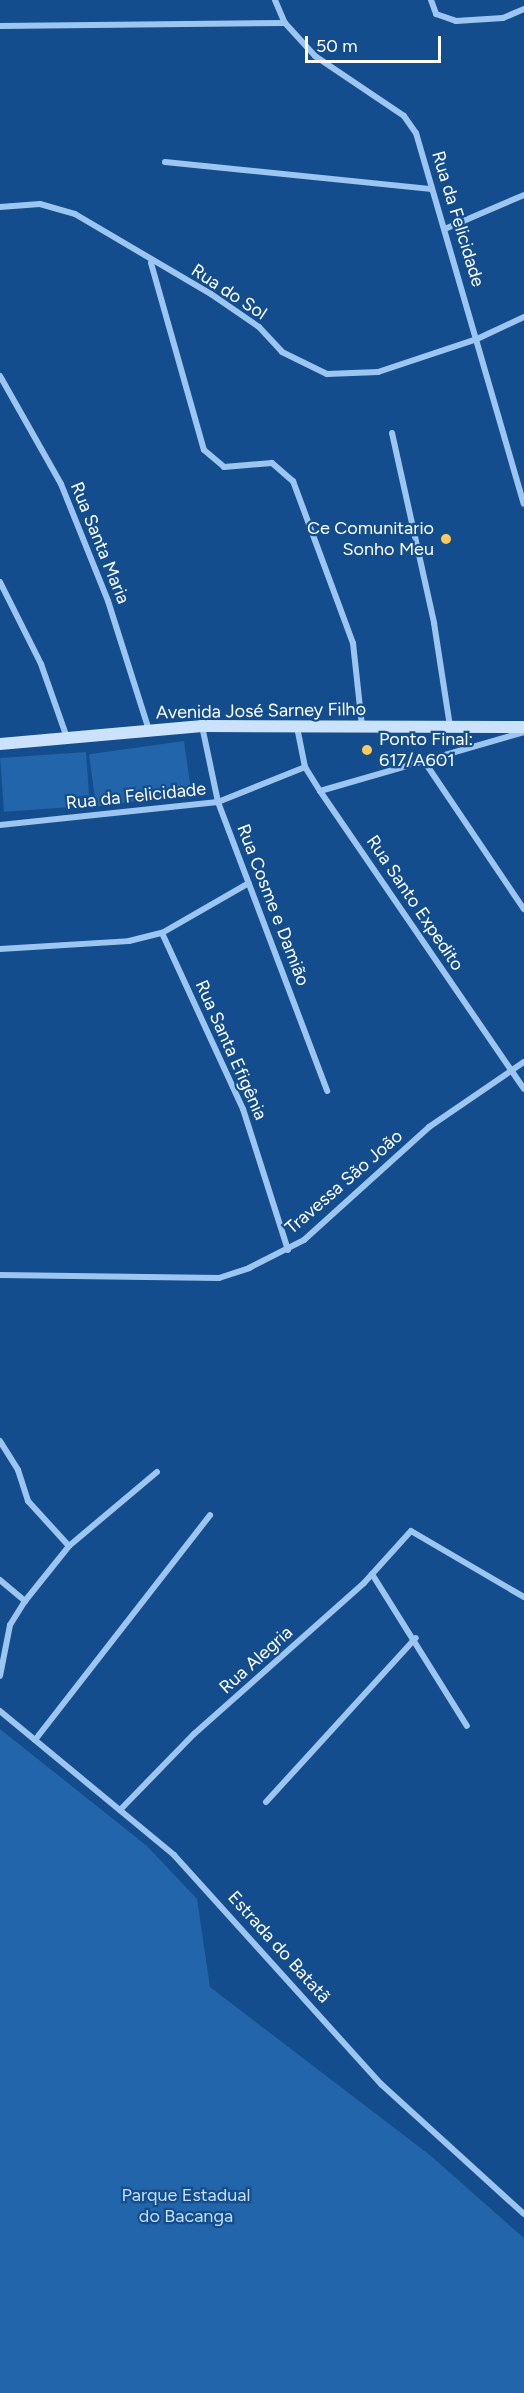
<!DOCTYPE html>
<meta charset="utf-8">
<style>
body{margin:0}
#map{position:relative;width:524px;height:2393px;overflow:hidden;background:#134d8d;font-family:Figtree,sans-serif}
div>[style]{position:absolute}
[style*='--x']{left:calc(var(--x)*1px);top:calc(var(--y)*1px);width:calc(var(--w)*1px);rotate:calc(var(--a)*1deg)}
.green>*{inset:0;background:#2265aa;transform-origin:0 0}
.street>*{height:6px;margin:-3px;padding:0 3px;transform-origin:3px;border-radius:3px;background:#9cc6f1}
.secondary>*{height:12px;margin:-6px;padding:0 6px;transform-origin:6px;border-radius:6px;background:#cae2fc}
.dots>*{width:16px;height:16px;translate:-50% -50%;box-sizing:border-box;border:3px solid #134d8d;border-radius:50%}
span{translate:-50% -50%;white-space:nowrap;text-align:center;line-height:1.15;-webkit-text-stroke:4.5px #134d8d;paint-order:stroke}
.street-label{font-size:18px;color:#fff}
.poi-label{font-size:18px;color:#fff}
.right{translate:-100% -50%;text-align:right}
.left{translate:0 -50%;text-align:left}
.park-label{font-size:18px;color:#c3dffc}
.scale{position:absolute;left:305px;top:36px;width:136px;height:27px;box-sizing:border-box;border:3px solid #fff;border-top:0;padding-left:8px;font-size:18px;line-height:21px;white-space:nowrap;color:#fff;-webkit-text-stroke:4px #134d8d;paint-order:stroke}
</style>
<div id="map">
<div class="green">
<i style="left:184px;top:741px;width:53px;height:96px;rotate:82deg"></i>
<i style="left:86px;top:752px;width:54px;height:86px;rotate:86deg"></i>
<i style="clip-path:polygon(0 1729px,147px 1846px,197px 1899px,210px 1987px,431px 2156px,524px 2238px,524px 2393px,0 2393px)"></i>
</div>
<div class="street">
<i style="--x:275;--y:0;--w:25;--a:67"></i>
<i style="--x:285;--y:23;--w:45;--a:47.7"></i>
<i style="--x:315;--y:56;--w:107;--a:34"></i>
<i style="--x:404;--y:116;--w:21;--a:55"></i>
<i style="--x:416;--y:133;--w:386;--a:73.8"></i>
<i style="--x:431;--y:0;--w:15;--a:70"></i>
<i style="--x:436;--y:14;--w:21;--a:19"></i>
<i style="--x:456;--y:21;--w:47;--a:-3.7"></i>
<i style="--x:503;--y:18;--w:23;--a:-23"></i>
<i style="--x:0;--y:26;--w:285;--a:-0.6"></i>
<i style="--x:165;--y:162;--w:266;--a:5.8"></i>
<i style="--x:0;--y:207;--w:40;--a:-4.3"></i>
<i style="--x:40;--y:204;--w:36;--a:16"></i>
<i style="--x:75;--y:214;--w:158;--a:30.5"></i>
<i style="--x:211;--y:294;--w:58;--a:34.5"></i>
<i style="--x:259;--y:327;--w:34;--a:47"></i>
<i style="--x:282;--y:352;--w:50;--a:26.1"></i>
<i style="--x:327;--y:374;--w:51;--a:-2.2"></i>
<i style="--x:378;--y:372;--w:104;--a:-18.4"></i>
<i style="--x:477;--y:339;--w:52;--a:-25.1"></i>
<i style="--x:447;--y:228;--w:84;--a:-23.2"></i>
<i style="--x:151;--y:263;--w:194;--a:74.2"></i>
<i style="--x:204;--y:450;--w:26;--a:40"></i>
<i style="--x:224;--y:467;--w:48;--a:-4.8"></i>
<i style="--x:272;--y:463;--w:28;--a:41"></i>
<i style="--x:293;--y:481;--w:173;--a:69.7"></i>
<i style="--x:353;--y:643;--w:83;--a:83.8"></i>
<i style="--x:0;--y:376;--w:124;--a:60.5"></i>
<i style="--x:61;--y:484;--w:126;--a:68.1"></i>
<i style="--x:108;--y:601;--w:135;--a:72.4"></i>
<i style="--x:392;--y:433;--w:195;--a:77.5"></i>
<i style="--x:434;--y:623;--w:104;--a:81.2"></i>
<i style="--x:0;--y:582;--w:92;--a:63.4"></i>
<i style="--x:41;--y:664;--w:78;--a:70.6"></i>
<i style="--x:202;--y:726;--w:78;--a:78.1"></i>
<i style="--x:218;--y:802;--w:309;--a:69.3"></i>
<i style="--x:297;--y:727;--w:41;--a:78.7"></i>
<i style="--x:305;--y:767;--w:28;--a:58"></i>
<i style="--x:320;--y:791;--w:361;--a:55.6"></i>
<i style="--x:424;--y:761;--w:179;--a:56"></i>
<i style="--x:320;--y:791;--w:212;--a:-16.1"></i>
<i style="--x:0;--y:825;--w:219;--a:-6"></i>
<i style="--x:218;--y:802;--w:94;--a:-21.9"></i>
<i style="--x:162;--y:933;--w:194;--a:65.3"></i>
<i style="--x:243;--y:1109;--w:148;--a:72.3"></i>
<i style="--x:0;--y:949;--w:129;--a:-3.5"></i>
<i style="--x:129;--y:941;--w:34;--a:-14"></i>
<i style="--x:162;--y:933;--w:100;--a:-29.9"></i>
<i style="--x:0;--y:1275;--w:219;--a:0.8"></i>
<i style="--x:219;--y:1278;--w:32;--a:-18"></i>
<i style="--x:249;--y:1268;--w:62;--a:-27"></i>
<i style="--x:304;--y:1240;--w:169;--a:-42.1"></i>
<i style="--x:429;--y:1127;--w:115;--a:-34.4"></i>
<i style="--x:0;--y:1441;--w:34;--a:58"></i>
<i style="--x:18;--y:1470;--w:33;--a:72"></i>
<i style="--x:28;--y:1501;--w:61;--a:47.7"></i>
<i style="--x:372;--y:1574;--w:179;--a:58"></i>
<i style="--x:0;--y:1580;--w:33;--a:40"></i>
<i style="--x:0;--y:1676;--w:52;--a:-78.9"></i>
<i style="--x:10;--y:1625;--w:28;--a:-58"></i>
<i style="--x:25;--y:1601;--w:70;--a:-51.3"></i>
<i style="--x:69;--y:1546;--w:115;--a:-40.1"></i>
<i style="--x:0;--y:1711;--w:226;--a:39.6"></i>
<i style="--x:174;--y:1855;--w:309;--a:47.9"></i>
<i style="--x:381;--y:2084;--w:193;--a:42.3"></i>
<i style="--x:35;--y:1740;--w:285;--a:-52.1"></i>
<i style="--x:266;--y:1802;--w:222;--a:-47.6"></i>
<i style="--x:120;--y:1810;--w:106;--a:-45.8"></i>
<i style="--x:194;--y:1734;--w:227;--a:-41.6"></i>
<i style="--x:364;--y:1583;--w:70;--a:-47.9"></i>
<i style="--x:411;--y:1531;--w:131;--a:30.3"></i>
</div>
<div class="secondary">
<i style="--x:0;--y:744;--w:203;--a:-5.1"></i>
<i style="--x:202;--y:726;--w:322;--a:0.2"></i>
</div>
<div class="dots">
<i style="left:446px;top:539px;background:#ffc95c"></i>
<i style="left:367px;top:750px;background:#ffc95c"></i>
</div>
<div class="street-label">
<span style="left:458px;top:219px;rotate:73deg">Rua da Felicidade</span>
<span style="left:229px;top:292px;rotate:33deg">Rua do Sol</span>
<span style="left:100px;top:543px;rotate:68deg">Rua Santa Maria</span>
<span style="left:261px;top:711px;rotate:-1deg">Avenida José Sarney Filho</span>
<span style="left:136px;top:796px;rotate:-6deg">Rua da Felicidade</span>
<span style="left:415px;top:903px;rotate:56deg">Rua Santo Expedito</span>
<span style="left:273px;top:905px;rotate:69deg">Rua Cosme e Damião</span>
<span style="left:231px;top:1050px;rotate:66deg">Rua Santa Efigênia</span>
<span style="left:344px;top:1182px;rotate:-41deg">Travessa São João</span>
<span style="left:256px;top:1660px;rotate:-42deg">Rua Alegria</span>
<span style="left:279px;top:1947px;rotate:48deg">Estrada do Batatã</span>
</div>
<div class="poi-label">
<span class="right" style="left:434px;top:539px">Ce Comunitario<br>Sonho Meu</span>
<span class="left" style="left:379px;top:750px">Ponto Final:<br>617/A601</span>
</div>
<div class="park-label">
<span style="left:186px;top:2206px">Parque Estadual<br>do Bacanga</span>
</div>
<div class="scale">50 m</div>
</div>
